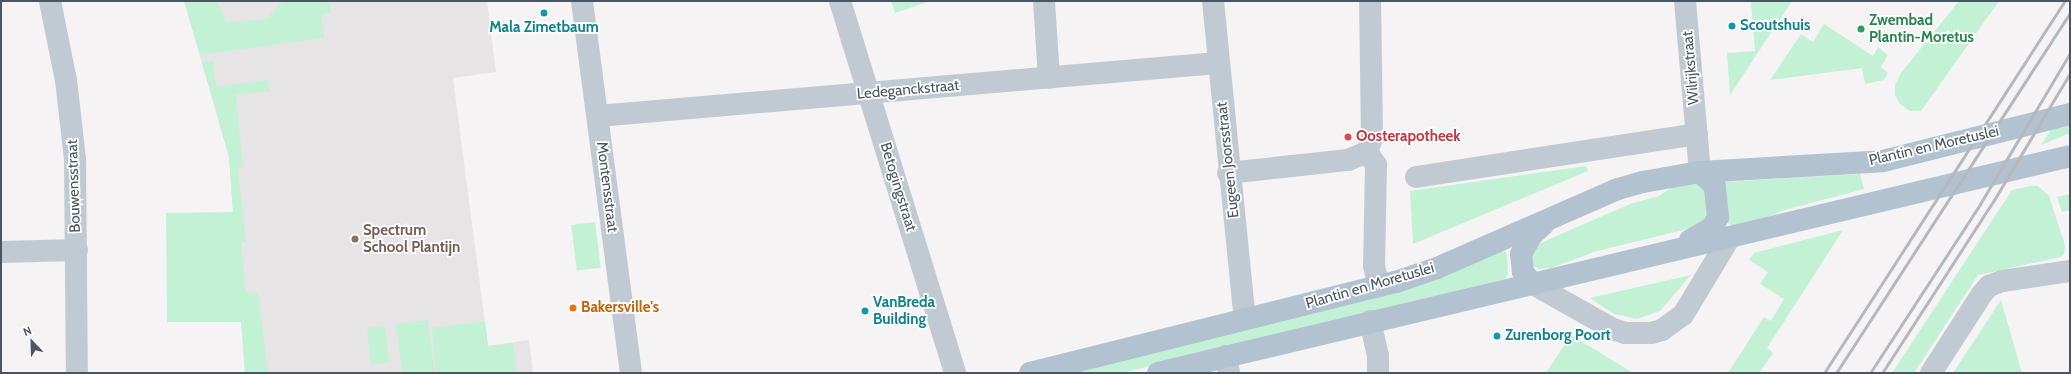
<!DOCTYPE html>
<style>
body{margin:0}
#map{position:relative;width:2071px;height:374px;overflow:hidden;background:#f5f3f3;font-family:Cabin,sans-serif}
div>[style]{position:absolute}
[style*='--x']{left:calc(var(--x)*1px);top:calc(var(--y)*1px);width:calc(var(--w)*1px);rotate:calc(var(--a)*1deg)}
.education>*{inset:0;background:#e6e4e5}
.green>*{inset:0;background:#c3f1d5;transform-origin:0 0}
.minor>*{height:22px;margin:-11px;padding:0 11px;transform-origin:11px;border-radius:11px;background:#c1cad2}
.major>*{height:22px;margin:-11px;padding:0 11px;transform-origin:11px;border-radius:11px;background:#b3c2d1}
.rail>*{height:3px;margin:-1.5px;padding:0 1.5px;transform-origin:1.5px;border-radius:1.5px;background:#b5b8bd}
.dots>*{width:11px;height:11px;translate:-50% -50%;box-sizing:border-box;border:2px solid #fff;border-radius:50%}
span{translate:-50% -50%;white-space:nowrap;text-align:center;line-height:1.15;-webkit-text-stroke:3.5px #fff;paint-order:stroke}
.leisure-label{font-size:15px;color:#27864d;font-weight:700}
.left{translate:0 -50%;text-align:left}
.culture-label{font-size:15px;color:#0d838f;font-weight:700}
.street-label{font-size:15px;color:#4a5661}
.health-label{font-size:15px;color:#be3a42;font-weight:700}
.education-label{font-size:15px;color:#785e54;font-weight:700}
.food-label{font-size:15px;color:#c56008;font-weight:700}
.frame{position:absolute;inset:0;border:2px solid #4a5661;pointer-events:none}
.north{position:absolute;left:12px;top:322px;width:40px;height:40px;-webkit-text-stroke:3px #fff;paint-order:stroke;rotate:337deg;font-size:11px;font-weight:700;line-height:16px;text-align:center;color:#4a5661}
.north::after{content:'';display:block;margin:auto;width:14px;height:18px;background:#4a5661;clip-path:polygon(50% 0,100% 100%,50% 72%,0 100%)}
</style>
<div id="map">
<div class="education">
<i style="clip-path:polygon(184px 1px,487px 1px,496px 72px,453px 78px,488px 346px,529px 340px,533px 373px,245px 373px,229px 157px)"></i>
</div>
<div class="green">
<i style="clip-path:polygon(184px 1px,217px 1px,227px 22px,266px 19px,284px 1px,329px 1px,331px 13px,321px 14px,324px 38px,200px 55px)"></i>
<i style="clip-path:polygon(891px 1px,930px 1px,895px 13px)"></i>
<i style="clip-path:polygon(1751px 1px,1792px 1px,1730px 95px,1727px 53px,1755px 51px)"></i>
<i style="clip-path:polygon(1959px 1px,1999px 1px,1921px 111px,1910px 111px,1900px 104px,1895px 95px,1895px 85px,1901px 73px)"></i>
<i style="clip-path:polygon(1824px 24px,1873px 56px,1878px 47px,1888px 55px,1881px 67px,1888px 73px,1884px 80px,1865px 84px,1862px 68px,1770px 80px,1801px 34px,1813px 42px)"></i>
<i style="clip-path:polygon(213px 61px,216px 86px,268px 80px,270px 91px,236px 95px,243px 167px,238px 168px,246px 242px,241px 242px,246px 293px,258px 292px,268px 373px,245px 373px,241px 322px,167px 322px,166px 213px,233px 212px,229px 157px,202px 62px)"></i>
<i style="clip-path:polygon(2070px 124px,2070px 133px,2041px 145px,2052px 128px)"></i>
<i style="clip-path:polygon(1586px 166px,1588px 171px,1413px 244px,1410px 191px)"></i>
<i style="clip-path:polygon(1860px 174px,1864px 189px,1784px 210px,1768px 217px,1734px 226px,1727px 223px,1722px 185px,1725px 182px)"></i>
<i style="clip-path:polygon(1696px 182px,1703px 185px,1713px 209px,1700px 226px,1597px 251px,1551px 268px,1539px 269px,1532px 265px,1529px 254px,1536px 245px,1630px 204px,1659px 196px,1674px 186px)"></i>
<i style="clip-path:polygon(2031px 186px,2038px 186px,2049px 196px,2065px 245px,2064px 254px,2061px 257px,1978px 275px,1914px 373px,1892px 373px,2012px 190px)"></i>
<i style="clip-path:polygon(2070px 194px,2070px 210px,2062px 212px,2057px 197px)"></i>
<i style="left:595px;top:222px;width:46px;height:24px;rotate:83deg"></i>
<i style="clip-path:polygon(1843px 230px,1767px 348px,1773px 353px,1759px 373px,1728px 373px,1764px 317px,1771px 321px,1784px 299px,1760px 284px,1768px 272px,1749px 260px,1754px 253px)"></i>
<i style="clip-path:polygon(1502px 251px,1507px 253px,1508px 274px,1505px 279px,1122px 373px,1069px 373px)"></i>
<i style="clip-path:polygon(1691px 275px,1660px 311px,1637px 319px,1614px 314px,1590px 298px)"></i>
<i style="clip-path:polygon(2001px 300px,2022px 373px,1953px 373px)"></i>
<i style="left:428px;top:320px;width:52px;height:32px;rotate:83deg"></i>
<i style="clip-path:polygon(485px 321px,488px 346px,513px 343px,517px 373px,436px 373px,432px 328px)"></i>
<i style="left:385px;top:326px;width:37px;height:18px;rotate:84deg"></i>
<i style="clip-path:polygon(1571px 335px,1633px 373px,1546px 373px)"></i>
</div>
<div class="minor">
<i style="--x:50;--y:1;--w:81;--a:78.6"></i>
<i style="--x:66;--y:80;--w:80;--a:83.5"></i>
<i style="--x:75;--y:159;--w:214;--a:89.5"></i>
<i style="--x:582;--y:1;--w:375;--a:82.5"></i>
<i style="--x:840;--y:1;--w:389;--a:72.8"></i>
<i style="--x:1044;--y:1;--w:77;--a:86.3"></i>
<i style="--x:1213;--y:1;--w:320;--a:84.3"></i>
<i style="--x:1685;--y:1;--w:172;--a:85"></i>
<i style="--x:598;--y:116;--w:622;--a:-4.89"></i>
<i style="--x:1367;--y:152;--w:16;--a:55"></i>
<i style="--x:1376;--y:165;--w:101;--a:91.1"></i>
<i style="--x:1374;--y:266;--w:21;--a:76"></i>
<i style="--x:1228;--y:173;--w:121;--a:-6.2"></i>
<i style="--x:1348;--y:160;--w:21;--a:-23"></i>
<i style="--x:1367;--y:152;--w:15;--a:-70"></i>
<i style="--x:1372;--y:138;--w:137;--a:-90.8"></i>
<i style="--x:1416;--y:177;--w:284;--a:-8.7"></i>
<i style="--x:1;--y:252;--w:76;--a:-1.5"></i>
<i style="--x:1533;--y:284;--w:92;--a:29.4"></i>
<i style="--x:1613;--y:329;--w:13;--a:18"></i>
<i style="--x:1625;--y:333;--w:26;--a:0"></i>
<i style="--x:1651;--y:333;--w:11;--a:-15"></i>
<i style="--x:1662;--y:330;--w:26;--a:-36"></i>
<i style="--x:1683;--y:315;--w:91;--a:-58.9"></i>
<i style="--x:1370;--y:321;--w:35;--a:77"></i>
<i style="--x:1378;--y:355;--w:18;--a:90"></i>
<i style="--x:1226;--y:356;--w:17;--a:80"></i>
<i style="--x:1931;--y:373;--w:94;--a:-57.2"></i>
<i style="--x:1982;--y:294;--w:11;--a:-49"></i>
<i style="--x:1989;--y:286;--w:14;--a:-21"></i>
<i style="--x:2002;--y:281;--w:69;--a:-8.4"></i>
</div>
<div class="major">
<i style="--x:1690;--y:240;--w:25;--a:-29"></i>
<i style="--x:1712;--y:228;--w:13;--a:-61"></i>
<i style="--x:1718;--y:217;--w:31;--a:-96"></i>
<i style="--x:1715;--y:186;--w:21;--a:-137"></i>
<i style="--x:1533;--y:284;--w:16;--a:-130"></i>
<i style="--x:1523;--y:272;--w:18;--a:-96"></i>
<i style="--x:1521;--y:254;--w:21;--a:-61"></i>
<i style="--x:1531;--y:236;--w:16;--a:-43"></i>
<i style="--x:1030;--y:373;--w:377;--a:-14"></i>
<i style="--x:1396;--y:282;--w:43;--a:-18.9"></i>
<i style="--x:1437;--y:268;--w:197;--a:-23.6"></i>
<i style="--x:1618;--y:189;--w:26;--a:-16"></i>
<i style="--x:1643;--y:182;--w:58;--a:-10"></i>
<i style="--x:1700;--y:172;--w:183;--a:-3.4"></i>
<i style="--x:1883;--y:161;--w:193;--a:-14.1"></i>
<i style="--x:1158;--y:373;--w:937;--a:-13.38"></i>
</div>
<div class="rail">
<i style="--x:1824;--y:373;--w:443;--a:-57.1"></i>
<i style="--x:1836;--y:373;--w:429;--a:-57"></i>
<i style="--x:1870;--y:373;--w:202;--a:-56.9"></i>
<i style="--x:1980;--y:204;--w:176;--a:-59.2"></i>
<i style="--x:1882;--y:373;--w:206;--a:-57.1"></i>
<i style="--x:1994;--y:200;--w:148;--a:-59.1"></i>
</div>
<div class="dots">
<i style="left:544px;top:13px;background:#0f9aa8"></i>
<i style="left:1732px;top:26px;background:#0f9aa8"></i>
<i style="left:1861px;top:29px;background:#2e9e5b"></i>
<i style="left:1348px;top:137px;background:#e0444e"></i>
<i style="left:355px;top:239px;background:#8d6e63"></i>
<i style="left:573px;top:308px;background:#e8710a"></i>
<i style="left:865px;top:311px;background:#0f9aa8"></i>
<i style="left:1497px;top:336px;background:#0f9aa8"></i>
</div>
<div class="leisure-label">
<span class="left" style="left:1869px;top:29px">Zwembad<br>Plantin-Moretus</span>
</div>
<div class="culture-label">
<span class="left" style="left:1740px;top:26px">Scoutshuis</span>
<span style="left:544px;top:28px">Mala Zimetbaum</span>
<span class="left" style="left:873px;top:311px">VanBreda<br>Building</span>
<span class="left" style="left:1505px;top:336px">Zurenborg Poort</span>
</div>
<div class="street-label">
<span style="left:1691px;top:68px;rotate:-95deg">Wilrijkstraat</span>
<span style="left:908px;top:90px;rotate:-5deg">Ledeganckstraat</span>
<span style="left:1934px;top:146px;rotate:-13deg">Plantin en Moretuslei</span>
<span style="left:1228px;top:160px;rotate:-96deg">Eugeen Joorsstraat</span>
<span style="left:74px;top:186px;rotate:-92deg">Bouwensstraat</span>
<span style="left:607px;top:187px;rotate:83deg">Montensstraat</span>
<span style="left:898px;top:187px;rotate:73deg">Betogingstraat</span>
<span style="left:1370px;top:286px;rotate:-16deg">Plantin en Moretuslei</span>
</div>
<div class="health-label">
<span class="left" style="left:1356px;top:137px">Oosterapotheek</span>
</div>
<div class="education-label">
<span class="left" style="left:363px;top:239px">Spectrum<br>School Plantijn</span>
</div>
<div class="food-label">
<span class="left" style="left:581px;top:308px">Bakersville's</span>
</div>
<div class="frame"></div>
<div class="north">N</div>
</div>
